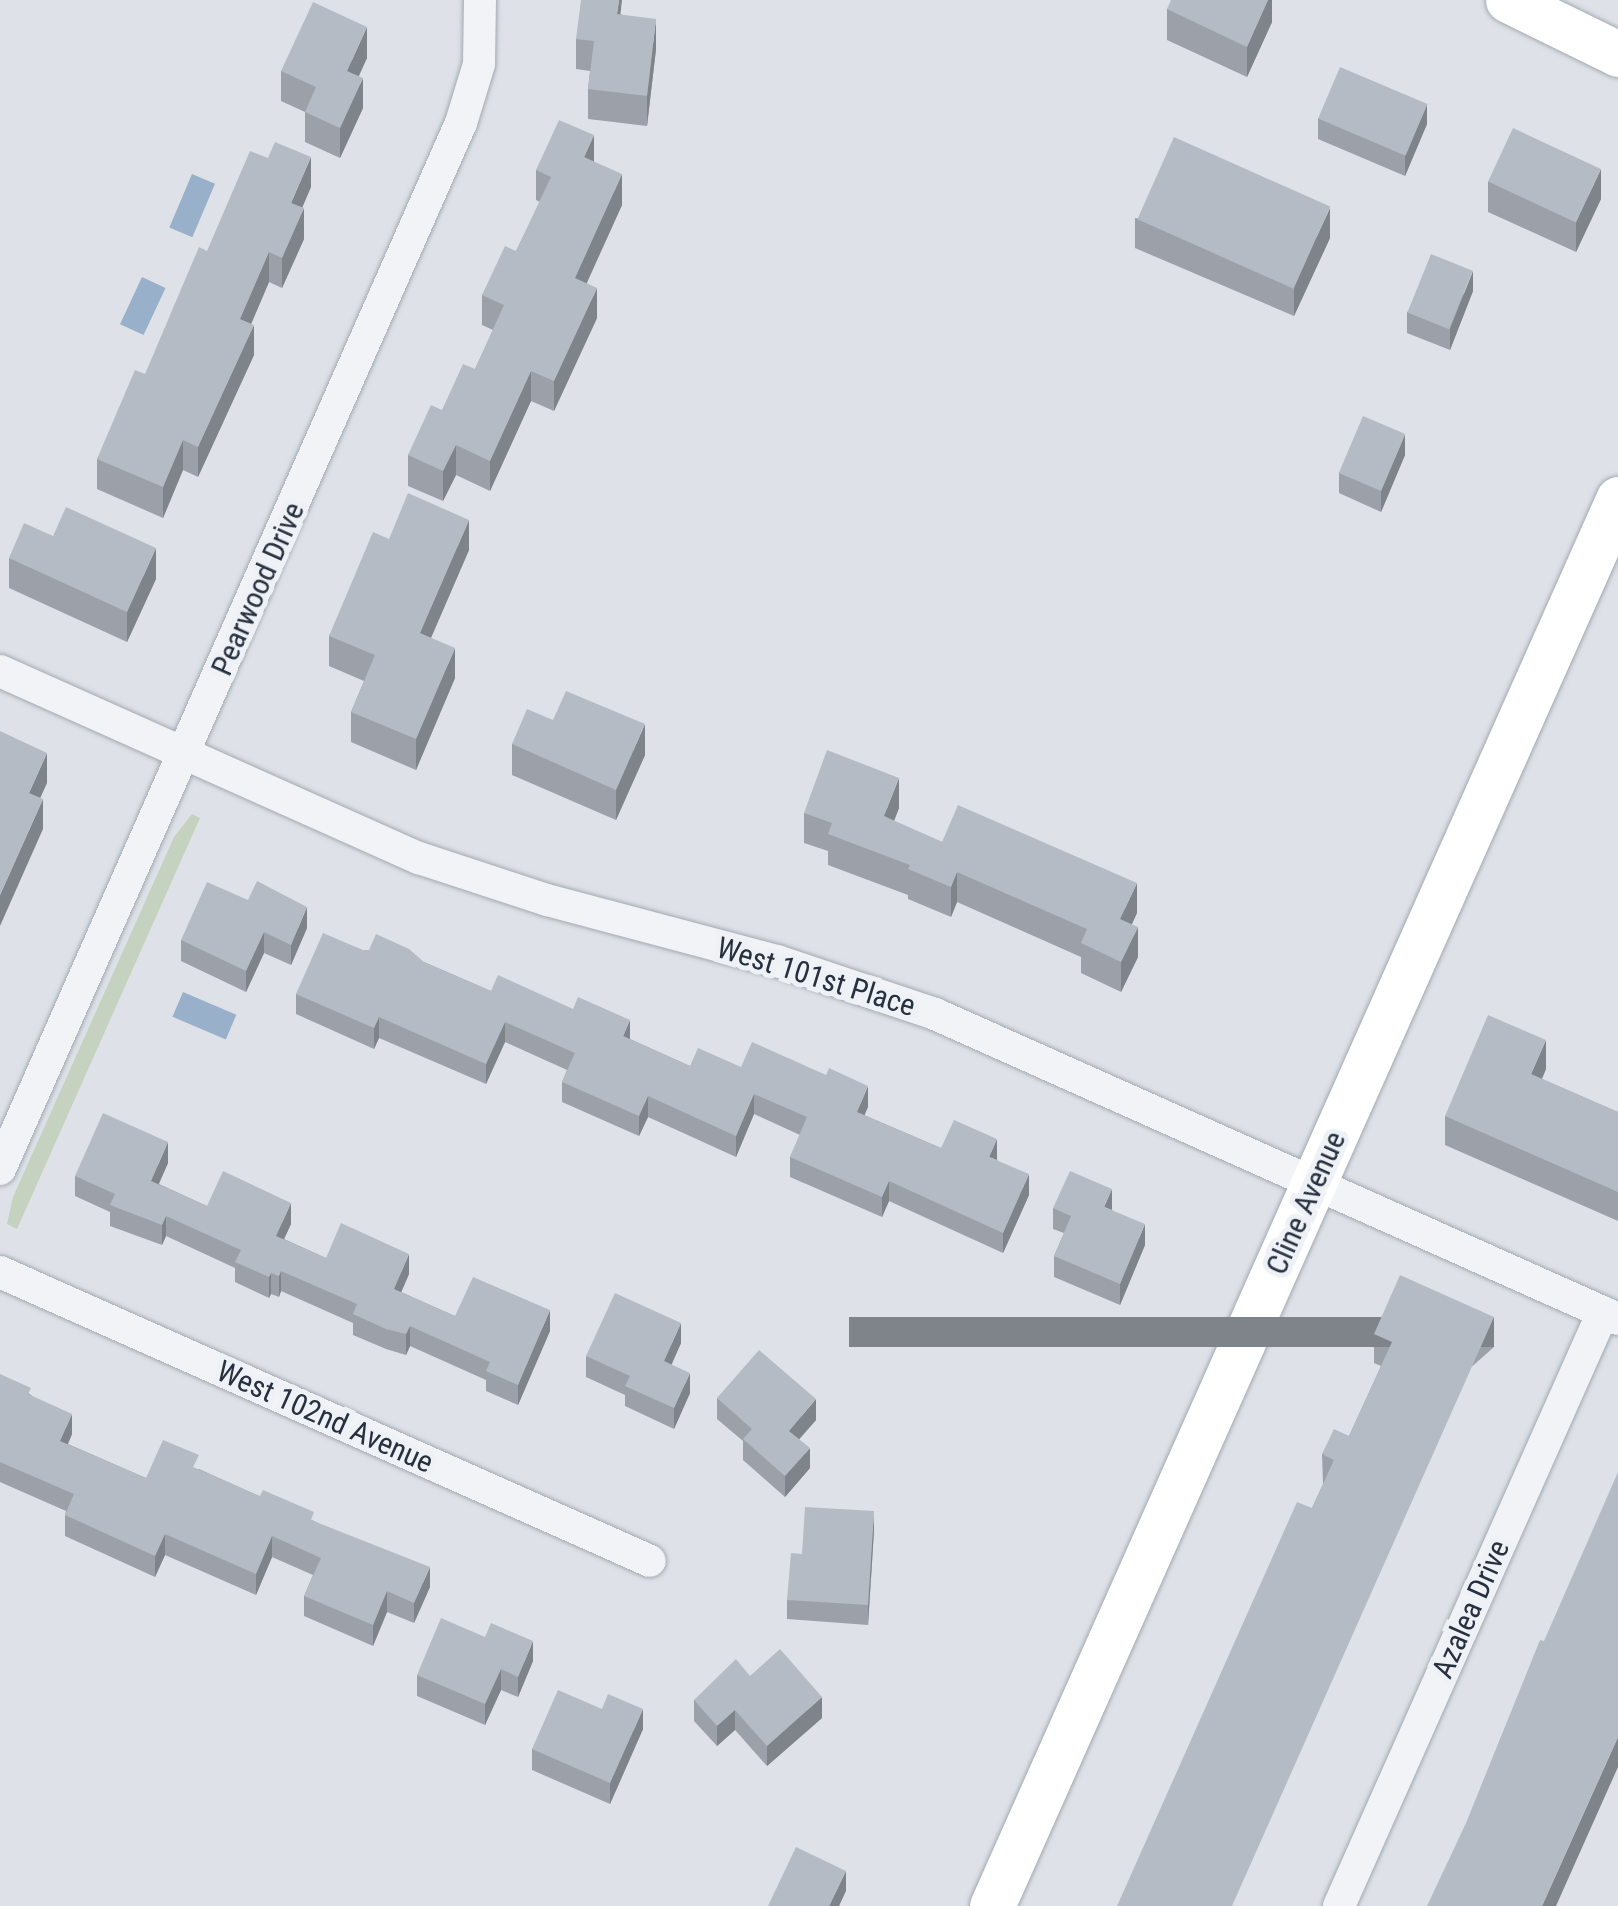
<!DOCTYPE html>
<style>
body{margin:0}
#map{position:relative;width:1618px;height:1906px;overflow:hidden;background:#dee2e8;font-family:"Roboto Condensed",sans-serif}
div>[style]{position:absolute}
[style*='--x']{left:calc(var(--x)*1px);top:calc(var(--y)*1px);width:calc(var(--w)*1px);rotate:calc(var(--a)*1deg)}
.green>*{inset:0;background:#c4d2bf}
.water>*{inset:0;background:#98b0c9;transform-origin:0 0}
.roads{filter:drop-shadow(0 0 2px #a3a9b2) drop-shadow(0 0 2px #a3a9b2)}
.street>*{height:32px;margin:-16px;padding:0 16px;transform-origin:16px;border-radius:16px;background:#f1f3f6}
.secondary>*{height:45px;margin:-22.5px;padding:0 22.5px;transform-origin:22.5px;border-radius:22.5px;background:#fff}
.wall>*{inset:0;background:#9ca1a9}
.shaded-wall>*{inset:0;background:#7f838a;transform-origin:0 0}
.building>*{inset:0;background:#b5bbc5;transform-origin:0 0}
span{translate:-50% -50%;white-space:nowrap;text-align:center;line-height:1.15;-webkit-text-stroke:10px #eef1f6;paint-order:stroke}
.street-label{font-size:30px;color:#27303f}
</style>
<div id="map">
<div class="green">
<i style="clip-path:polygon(192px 814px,200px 818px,17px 1229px,7px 1224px,13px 1197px,174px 837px)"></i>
</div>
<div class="water">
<i style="left:192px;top:174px;width:25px;height:58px;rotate:23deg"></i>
<i style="left:142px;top:277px;width:26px;height:52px;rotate:25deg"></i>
<i style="left:183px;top:992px;width:58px;height:27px;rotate:23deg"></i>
</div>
<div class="roads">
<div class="street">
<i style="--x:0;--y:671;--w:459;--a:24.1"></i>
<i style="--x:419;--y:858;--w:135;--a:18.2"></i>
<i style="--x:547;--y:900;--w:238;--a:14.9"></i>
<i style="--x:777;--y:961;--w:167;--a:18.5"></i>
<i style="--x:935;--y:1014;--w:748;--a:24.06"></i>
<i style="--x:0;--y:1169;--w:1143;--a:-66.22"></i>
<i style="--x:461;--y:123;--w:62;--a:-73"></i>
<i style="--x:479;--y:64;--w:64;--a:-89.1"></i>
<i style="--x:0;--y:1272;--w:711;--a:23.97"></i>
<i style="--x:1339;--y:1906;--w:650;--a:-66.04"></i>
</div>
<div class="secondary">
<i style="--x:1508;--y:0;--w:123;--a:26.1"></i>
<i style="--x:992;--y:1906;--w:1540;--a:-66.01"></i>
</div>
</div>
<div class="wall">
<i style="clip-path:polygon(1272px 0,1272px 22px,1247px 77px,1167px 40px,1167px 9px)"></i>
<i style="clip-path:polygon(621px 14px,656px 49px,647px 126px,588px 119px,588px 89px,590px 71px,576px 69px,576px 39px)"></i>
<i style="clip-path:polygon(367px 58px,359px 76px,363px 108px,340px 158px,305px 142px,305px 112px,281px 101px,281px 71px)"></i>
<i style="clip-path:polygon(1318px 118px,1427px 124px,1405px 176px,1318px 139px)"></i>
<i style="clip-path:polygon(594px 162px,622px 205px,587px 283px,597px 318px,554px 411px,531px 401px,490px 491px,456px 475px,443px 501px,408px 486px,408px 455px,442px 410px,475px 369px,493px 330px,482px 325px,482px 295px,516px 251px,540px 202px,536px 200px,536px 170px)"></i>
<i style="clip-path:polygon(1488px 181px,1601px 199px,1576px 252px,1488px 212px)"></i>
<i style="clip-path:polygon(311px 187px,302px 208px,304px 239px,282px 288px,269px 282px,251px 324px,254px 355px,198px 477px,183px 470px,163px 518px,97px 489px,97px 459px,145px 374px)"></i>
<i style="clip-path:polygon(1135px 218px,1330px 238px,1294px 316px,1135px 248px)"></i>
<i style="clip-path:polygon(1473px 291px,1450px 350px,1407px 333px,1407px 312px)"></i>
<i style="clip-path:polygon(1405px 455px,1381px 512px,1339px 493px,1339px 473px)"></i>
<i style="clip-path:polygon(389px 539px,469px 550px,431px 638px,455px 678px,416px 770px,351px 742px,351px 712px,364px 681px,329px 666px,329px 636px)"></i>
<i style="clip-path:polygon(9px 558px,156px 579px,127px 642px,9px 588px)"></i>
<i style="clip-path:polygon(553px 720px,645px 755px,616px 820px,512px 775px,512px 744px)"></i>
<i style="clip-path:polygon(899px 808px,894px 821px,942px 842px,1137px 913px,1132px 924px,1138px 957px,1121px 992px,1081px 973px,1081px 957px,957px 902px,951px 917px,908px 899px,908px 895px,828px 865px,828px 851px,804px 843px,804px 813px)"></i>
<i style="clip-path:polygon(307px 928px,291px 965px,264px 953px,246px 992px,181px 961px,181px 940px)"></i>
<i style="clip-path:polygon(363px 950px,424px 962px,491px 991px,630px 1039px,690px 1066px,741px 1067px,868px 1107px,864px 1115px,941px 1148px,997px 1160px,1029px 1195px,1003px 1253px,889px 1201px,882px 1217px,790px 1177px,790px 1157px,800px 1135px,754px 1114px,736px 1157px,648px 1117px,639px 1136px,562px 1102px,562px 1082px,567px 1070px,505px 1042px,486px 1084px,379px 1038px,374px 1049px,296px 1014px,296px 994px)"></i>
<i style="clip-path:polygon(1546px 1069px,1542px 1079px,1618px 1112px,1618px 1221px,1445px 1145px,1445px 1116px)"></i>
<i style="clip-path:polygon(168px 1163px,159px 1184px,207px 1206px,291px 1224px,284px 1239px,326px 1258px,409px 1274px,401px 1292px,455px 1316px,550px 1331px,518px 1405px,486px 1391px,486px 1380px,410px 1346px,406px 1355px,386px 1349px,353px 1335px,353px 1323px,281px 1291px,279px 1297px,271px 1294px,269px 1298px,235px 1282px,235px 1268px,166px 1236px,162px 1245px,110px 1226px,110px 1212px,75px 1196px,75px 1176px)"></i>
<i style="clip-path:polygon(1053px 1208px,1112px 1210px,1145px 1245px,1120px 1305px,1054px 1277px,1054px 1256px,1064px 1233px,1053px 1229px)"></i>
<i style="clip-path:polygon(1374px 1334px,1494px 1347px,1312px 1508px,1323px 1484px,1322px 1454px,1349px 1436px,1381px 1366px,1374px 1363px)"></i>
<i style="clip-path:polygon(681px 1343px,671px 1365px,690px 1393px,674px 1429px,625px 1406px,625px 1395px,586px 1377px,586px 1356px)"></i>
<i style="clip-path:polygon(0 1374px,31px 1395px,72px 1434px,68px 1444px,146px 1478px,199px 1469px,314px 1521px,430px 1587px,414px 1623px,387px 1612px,373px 1646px,304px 1616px,304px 1596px,313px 1575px,272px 1557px,256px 1595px,165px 1555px,155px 1577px,65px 1536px,65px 1515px,66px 1511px,0 1482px)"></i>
<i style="clip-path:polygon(717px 1398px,816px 1420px,799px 1439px,810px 1468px,785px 1497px,743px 1460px,743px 1441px,717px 1419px)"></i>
<i style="clip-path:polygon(874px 1530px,868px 1625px,787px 1619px,787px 1600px)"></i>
<i style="clip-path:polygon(533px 1661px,518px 1697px,501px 1690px,485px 1725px,417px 1696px,417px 1675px)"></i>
<i style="clip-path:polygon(750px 1676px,822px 1718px,767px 1766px,735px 1730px,717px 1746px,694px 1721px,694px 1700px)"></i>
<i style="clip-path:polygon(643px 1729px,610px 1804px,532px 1770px,532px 1749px)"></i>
</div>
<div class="shaded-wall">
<i style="clip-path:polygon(619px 0,622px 0,617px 44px,617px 14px)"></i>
<i style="clip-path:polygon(1268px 0,1272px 0,1272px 22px,1247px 77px,1247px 47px)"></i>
<i style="clip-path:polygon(656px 19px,656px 49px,647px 126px,647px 96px)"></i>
<i style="clip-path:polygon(367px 27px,367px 58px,347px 101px,347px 71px)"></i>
<i style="clip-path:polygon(363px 78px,363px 108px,340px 158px,340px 128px)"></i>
<i style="clip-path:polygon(1427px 104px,1427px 124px,1405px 176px,1405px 156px)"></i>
<i style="clip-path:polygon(594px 135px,594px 166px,584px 157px)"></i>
<i style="clip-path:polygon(311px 157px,311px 187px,291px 233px,291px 203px)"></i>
<i style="clip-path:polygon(1601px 169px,1601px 199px,1576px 252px,1576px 222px)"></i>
<i style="clip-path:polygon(622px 174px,622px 205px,575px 308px,575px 278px)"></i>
<i style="clip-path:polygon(304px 208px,304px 239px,282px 288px,282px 258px)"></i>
<i style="clip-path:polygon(1330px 208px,1330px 238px,1294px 316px,1294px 286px)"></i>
<i style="clip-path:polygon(269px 252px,269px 282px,240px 350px,240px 319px)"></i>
<i style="clip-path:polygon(1473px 271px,1473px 291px,1450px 350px,1450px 329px)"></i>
<i style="clip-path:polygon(597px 288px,597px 318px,554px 411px,554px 381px)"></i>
<i style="clip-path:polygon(254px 325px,254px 355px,198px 477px,198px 447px)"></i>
<i style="clip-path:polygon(531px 371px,531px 401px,490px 491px,490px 461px)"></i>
<i style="clip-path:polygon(1405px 434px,1405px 455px,1381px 512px,1381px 491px)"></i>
<i style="clip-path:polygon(183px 440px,183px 470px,163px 518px,163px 487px)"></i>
<i style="clip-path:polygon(456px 445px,456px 475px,443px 501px,443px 471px)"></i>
<i style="clip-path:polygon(469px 520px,469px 550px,420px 663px,420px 633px)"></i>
<i style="clip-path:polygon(156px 548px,156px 579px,127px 642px,127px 612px)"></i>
<i style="clip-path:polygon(455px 648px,455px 678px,416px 770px,416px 739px)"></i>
<i style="clip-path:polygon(645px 724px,645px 755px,616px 820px,616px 790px)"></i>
<i style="clip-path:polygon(47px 753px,47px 783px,29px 823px,29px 793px)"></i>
<i style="clip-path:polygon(899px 778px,899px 808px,884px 846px,884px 816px)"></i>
<i style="clip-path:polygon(43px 799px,43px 829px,0 926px,0 895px)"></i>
<i style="clip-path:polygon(957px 872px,957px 902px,951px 917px,951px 887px)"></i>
<i style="clip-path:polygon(1137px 883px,1137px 913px,1120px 949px,1120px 919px)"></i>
<i style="clip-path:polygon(307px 907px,307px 928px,291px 965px,291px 945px)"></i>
<i style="clip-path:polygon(1138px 927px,1138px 957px,1121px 992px,1121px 962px)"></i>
<i style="clip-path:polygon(264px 932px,264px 953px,246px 992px,246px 971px)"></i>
<i style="clip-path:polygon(379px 1017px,379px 1038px,374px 1049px,374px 1028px)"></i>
<i style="clip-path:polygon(630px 1020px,630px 1041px,623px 1036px)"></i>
<i style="clip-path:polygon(505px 1022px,505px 1042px,486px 1084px,486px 1064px)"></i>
<i style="clip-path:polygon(1546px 1040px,1546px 1069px,1531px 1103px,1531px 1074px)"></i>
<i style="clip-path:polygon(868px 1086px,868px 1107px,857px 1133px,857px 1112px)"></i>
<i style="clip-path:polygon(754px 1094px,754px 1114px,736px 1157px,736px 1136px)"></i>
<i style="clip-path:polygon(648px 1096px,648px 1117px,639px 1136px,639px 1116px)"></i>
<i style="clip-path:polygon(997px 1139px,997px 1160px,989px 1157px)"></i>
<i style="clip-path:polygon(168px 1142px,168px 1163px,151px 1201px,151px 1181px)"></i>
<i style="clip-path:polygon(1029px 1174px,1029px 1195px,1003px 1253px,1003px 1233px)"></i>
<i style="clip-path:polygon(889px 1181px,889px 1201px,882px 1217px,882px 1197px)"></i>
<i style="clip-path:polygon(1112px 1189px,1112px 1210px,1104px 1207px)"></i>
<i style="clip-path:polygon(291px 1203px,291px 1224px,276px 1256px,276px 1236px)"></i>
<i style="clip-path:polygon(166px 1216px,166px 1236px,162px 1245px,162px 1225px)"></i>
<i style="clip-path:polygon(1145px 1224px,1145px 1245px,1120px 1305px,1120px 1284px)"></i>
<i style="clip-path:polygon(409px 1254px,409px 1274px,394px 1309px,394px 1289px)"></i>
<i style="clip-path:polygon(281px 1271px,281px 1291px,279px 1297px,279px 1276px)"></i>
<i style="clip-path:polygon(271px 1273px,271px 1294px,269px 1298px,269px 1277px)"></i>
<i style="clip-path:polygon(550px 1310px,550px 1331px,518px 1405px,518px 1385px)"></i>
<i style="left:1494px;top:1317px;width:30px;height:645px;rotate:90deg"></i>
<i style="clip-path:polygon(681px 1323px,681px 1343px,664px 1382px,664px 1361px)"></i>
<i style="clip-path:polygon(410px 1326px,410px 1346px,406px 1355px,406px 1334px)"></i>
<i style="clip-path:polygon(690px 1373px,690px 1393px,674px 1429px,674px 1408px)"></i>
<i style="clip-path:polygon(816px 1399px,816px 1420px,789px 1451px,789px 1431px)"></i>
<i style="clip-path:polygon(72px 1414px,72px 1434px,60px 1462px,60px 1441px)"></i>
<i style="clip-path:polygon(810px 1448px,810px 1468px,785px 1497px,785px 1476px)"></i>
<i style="clip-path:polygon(874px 1511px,874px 1530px,868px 1625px,868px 1605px)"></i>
<i style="clip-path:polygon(165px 1534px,165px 1555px,155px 1577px,155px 1556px)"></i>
<i style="clip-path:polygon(272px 1536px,272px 1557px,256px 1595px,256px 1574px)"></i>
<i style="clip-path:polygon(430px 1567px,430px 1587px,414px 1623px,414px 1603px)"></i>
<i style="clip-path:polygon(387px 1591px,387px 1612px,373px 1646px,373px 1625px)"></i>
<i style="clip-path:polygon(533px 1641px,533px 1661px,518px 1697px,518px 1677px)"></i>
<i style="clip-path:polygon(501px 1669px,501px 1690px,485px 1725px,485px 1704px)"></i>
<i style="clip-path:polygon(822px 1697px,822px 1718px,767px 1766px,767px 1746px)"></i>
<i style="clip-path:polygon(643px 1709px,643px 1729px,610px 1804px,610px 1783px)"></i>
<i style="clip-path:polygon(735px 1710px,735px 1730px,717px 1746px,717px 1726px)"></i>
<i style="clip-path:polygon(1618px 1737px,1618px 1767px,1556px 1906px,1542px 1906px)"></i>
<i style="clip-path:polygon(846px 1871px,846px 1891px,839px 1906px,829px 1906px)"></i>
</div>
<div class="building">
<i style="clip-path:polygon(581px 0,619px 0,617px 14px,656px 19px,647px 96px,588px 89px,594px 41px,576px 39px)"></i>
<i style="clip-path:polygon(1171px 0,1268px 0,1247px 47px,1167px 9px)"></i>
<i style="clip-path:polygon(313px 2px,367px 27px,347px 71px,363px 78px,340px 128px,305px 112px,316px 87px,281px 71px)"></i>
<i style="left:1340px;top:67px;width:95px;height:56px;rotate:23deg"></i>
<i style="clip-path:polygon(559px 120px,594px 135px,584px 157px,622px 174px,575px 278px,597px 288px,554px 381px,531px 371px,490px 461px,456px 445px,443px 471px,408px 455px,431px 405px,442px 410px,463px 364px,475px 369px,504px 305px,482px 295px,505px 246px,516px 251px,551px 177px,536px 170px)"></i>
<i style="left:1513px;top:128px;width:97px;height:59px;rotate:25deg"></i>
<i style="left:1174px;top:137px;width:171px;height:90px;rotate:24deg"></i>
<i style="clip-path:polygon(275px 142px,311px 157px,291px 203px,304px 208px,282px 258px,269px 252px,240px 319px,254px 325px,198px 447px,183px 440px,163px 487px,97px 459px,135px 370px,145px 374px,199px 247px,207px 251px,250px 151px,268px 158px)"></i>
<i style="left:1431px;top:254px;width:45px;height:63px;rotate:22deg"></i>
<i style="left:1363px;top:416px;width:46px;height:62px;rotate:23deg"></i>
<i style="clip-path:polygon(408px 493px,469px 520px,420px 633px,455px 648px,416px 739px,351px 712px,375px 655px,329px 636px,373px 532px,389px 539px)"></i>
<i style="clip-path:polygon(66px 507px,156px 548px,127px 612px,9px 558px,24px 523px,53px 536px)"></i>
<i style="clip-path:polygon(566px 691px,645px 724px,616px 790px,512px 744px,527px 709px,553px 720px)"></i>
<i style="clip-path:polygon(0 731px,47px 753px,29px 793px,43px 799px,0 895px)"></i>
<i style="clip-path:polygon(827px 750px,899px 778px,884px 816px,942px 842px,958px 805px,1137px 883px,1120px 919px,1138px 927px,1121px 962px,1081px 943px,1087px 929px,957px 872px,951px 887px,908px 869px,910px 865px,828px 834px,832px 823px,804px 813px)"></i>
<i style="clip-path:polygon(257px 881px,307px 907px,291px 945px,264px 932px,246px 971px,181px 940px,207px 882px,248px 900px)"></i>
<i style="clip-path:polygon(323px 933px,363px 950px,369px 950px,376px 934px,409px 949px,424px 962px,491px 991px,498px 975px,573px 1009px,578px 997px,630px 1020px,623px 1036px,690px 1066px,698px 1048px,741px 1067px,752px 1042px,826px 1075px,829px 1068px,868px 1086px,857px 1112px,941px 1148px,954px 1120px,997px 1139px,989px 1157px,1029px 1174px,1003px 1233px,889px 1181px,882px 1197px,790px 1157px,807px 1117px,754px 1094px,736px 1136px,648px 1096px,639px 1116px,562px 1082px,575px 1053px,505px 1022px,486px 1064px,379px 1017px,374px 1028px,296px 994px)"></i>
<i style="clip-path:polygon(1488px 1015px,1546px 1040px,1531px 1074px,1618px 1112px,1618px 1192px,1445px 1116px)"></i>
<i style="clip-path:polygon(103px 1113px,168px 1142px,151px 1181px,207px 1206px,223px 1171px,291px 1203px,276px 1236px,326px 1258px,341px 1223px,409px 1254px,394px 1289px,455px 1316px,473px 1277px,550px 1310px,518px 1385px,486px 1371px,490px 1362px,410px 1326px,406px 1334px,386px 1329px,353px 1314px,357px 1304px,281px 1271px,279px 1276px,271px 1273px,269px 1277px,235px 1262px,241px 1250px,166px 1216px,162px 1225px,110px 1205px,115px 1194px,75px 1176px)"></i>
<i style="clip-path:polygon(1070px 1171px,1112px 1189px,1104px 1207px,1145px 1224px,1120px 1284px,1054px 1256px,1071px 1216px,1053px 1208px)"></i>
<i style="clip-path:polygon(1400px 1275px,1494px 1317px,1232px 1906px,1117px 1906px,1297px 1502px,1312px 1508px,1334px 1460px,1322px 1454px,1334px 1429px,1349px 1436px,1392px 1342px,1374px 1334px)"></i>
<i style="clip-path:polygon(615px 1293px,681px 1323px,664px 1361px,690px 1373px,674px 1408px,625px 1386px,630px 1376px,586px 1356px)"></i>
<i style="clip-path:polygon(759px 1350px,816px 1399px,789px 1431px,810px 1448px,785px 1476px,743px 1439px,752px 1429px,717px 1398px)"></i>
<i style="clip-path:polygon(0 1374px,31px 1388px,28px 1394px,72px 1414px,60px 1441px,146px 1478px,163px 1440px,199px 1455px,193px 1467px,260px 1496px,263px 1490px,314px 1512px,311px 1520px,430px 1567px,414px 1603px,387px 1591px,373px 1625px,304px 1596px,321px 1558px,272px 1536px,256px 1574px,165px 1534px,155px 1556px,65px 1515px,74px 1494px,0 1462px)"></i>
<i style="clip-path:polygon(1618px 1472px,1618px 1737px,1542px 1906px,1427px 1906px,1466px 1823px,1540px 1640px,1544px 1641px)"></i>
<i style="clip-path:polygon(805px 1507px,874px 1511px,868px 1605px,787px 1600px,791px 1553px,802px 1554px)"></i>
<i style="clip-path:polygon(441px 1618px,485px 1637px,491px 1623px,533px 1641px,518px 1677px,501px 1669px,485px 1704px,417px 1675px)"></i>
<i style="clip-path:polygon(780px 1649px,822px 1697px,767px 1746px,735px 1710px,717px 1726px,694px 1700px,736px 1659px,750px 1676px)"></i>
<i style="clip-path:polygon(558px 1690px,602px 1709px,608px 1694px,643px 1709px,610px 1783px,532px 1749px)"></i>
<i style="clip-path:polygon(796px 1847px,846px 1871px,829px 1906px,768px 1906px)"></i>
</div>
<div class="street-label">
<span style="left:258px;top:589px;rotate:-66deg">Pearwood Drive</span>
<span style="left:816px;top:977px;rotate:17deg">West 101st Place</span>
<span style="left:1306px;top:1203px;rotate:-66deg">Cline Avenue</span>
<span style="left:325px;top:1417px;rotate:24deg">West 102nd Avenue</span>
<span style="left:1471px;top:1609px;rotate:-66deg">Azalea Drive</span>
</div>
</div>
